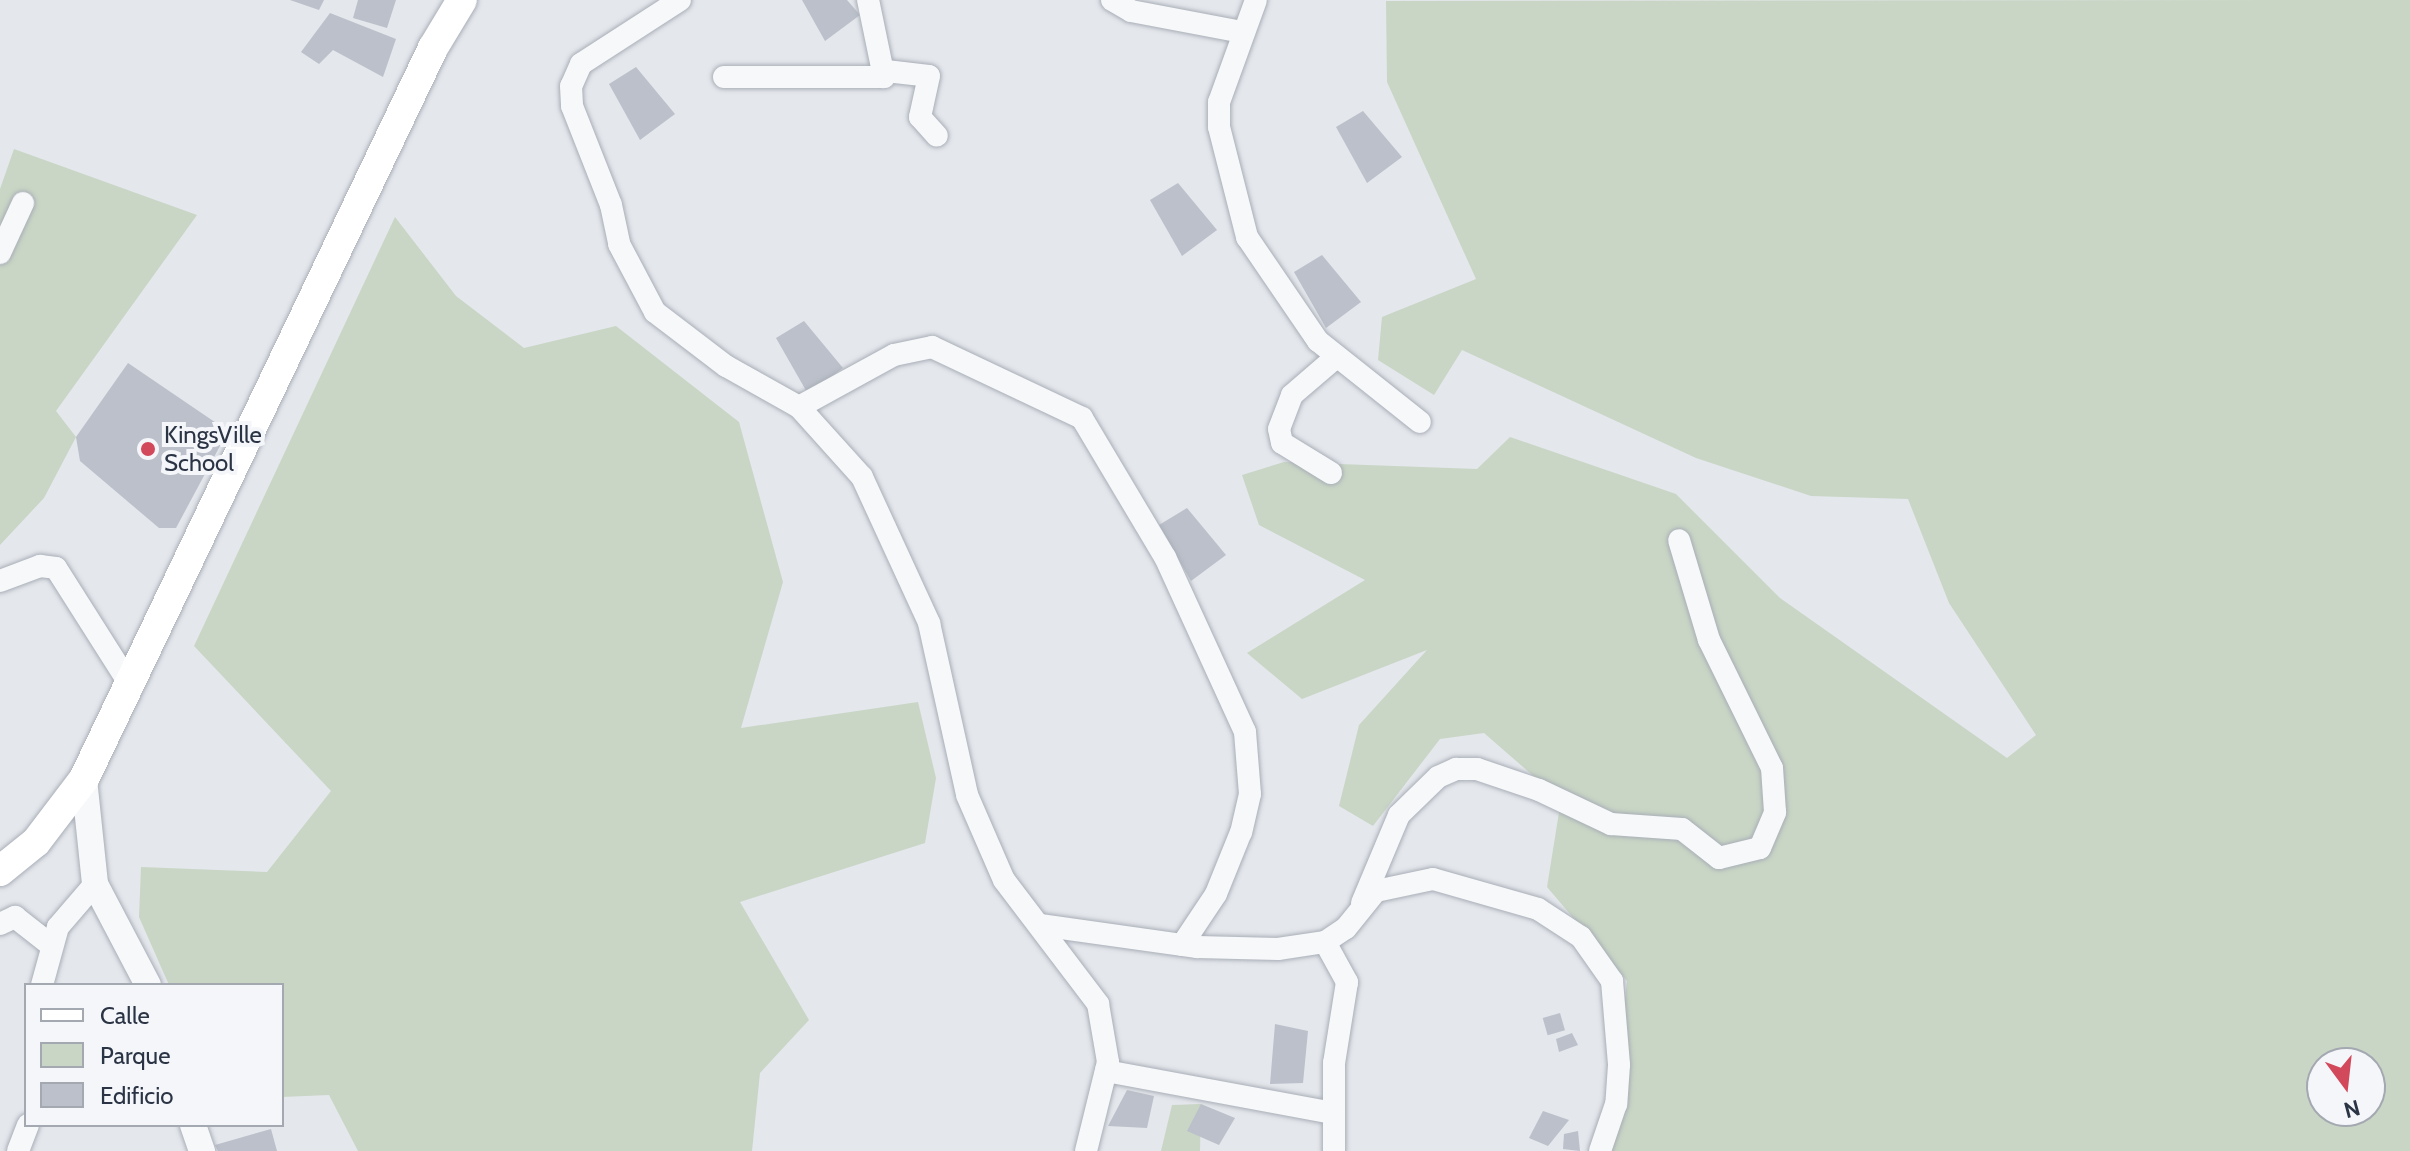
<!DOCTYPE html>
<style>
body{margin:0}
#map{position:relative;width:2410px;height:1151px;overflow:hidden;background:#e4e7ec;font-family:Cabin,sans-serif}
div>[style]{position:absolute}
[style*='--x']{left:calc(var(--x)*1px);top:calc(var(--y)*1px);width:calc(var(--w)*1px);rotate:calc(var(--a)*1deg)}
.green>*{inset:0;background:#c9d6c5}
.building>*{inset:0;background:#bbc0ca;transform-origin:0 0}
.roads{filter:drop-shadow(0 0 2px #a9aeb7) drop-shadow(0 0 2px #a9aeb7)}
.minor>*{height:22px;margin:-11px;padding:0 11px;transform-origin:11px;border-radius:11px;background:#f7f8fa}
.tertiary>*{height:26px;margin:-13px;padding:0 13px;transform-origin:13px;border-radius:13px;background:#f7f8fa}
.secondary>*{height:30px;margin:-15px;padding:0 15px;transform-origin:15px;border-radius:15px;background:#fff}
.dots>*{width:22px;height:22px;translate:-50% -50%;box-sizing:border-box;border:4px solid #f4f6f9;border-radius:50%}
span{translate:-50% -50%;white-space:nowrap;text-align:center;line-height:1.15;-webkit-text-stroke:8px #f4f6f9;paint-order:stroke}
.poi-label{font-size:24px;color:#2b3445}
.left{translate:0 -50%;text-align:left}
.legend{position:absolute;left:24px;top:983px;width:260px;height:144px;box-sizing:border-box;background:#f4f6f9;border:2px solid #a4a8b1;margin:0;padding:10px 14px;list-style:none;font-size:24px;color:#2b3445}
.legend li{display:flex;align-items:center;gap:16px;height:40px}
.legend b{width:40px;border:2px solid #a4a8b1}
.north{position:absolute;left:2306px;top:1047px;width:80px;height:80px;box-sizing:border-box;background:#f4f6f9;border:2px solid #a4a8b1;border-radius:50%;rotate:165deg;font-size:22px;font-weight:700;line-height:32px;text-align:center;color:#2b3445}
.north::after{content:'';display:block;margin:auto;width:28px;height:36px;background:#d1495b;clip-path:polygon(50% 0,100% 100%,50% 72%,0 100%)}
</style>
<div id="map">
<div class="green">
<i style="clip-path:polygon(evenodd,2410px 0,2410px 1151px,1608px 1151px,1627px 981px,1547px 887px,1561px 800px,1484px 733px,1440px 739px,1373px 826px,1339px 806px,1359px 725px,1427px 650px,1302px 699px,1247px 653px,1365px 580px,1259px 525px,1242px 475px,1284px 462px,1477px 469px,1510px 437px,1676px 494px,1780px 598px,2007px 758px,2036px 735px,1949px 603px,1908px 499px,1811px 496px,1696px 458px,1462px 350px,1434px 395px,1378px 360px,1382px 317px,1476px 279px,1387px 82px,1386px 1px,2410px 0,2322px 1063px,2370px 1063px,2370px 1111px,2322px 1111px,2322px 1063px)"></i>
<i style="clip-path:polygon(14px 149px,197px 215px,56px 411px,76px 437px,44px 498px,0 545px,0 189px)"></i>
<i style="clip-path:polygon(395px 217px,456px 296px,524px 348px,616px 326px,739px 422px,783px 582px,741px 728px,918px 702px,936px 778px,925px 843px,740px 902px,809px 1020px,760px 1073px,752px 1151px,358px 1151px,329px 1095px,282px 1097px,282px 985px,169px 985px,139px 917px,141px 867px,267px 872px,331px 791px,194px 646px)"></i>
<i style="clip-path:polygon(1201px 1104px,1200px 1151px,1161px 1151px,1172px 1105px)"></i>
</div>
<div class="building">
<i style="clip-path:polygon(290px 0,324px 0,319px 10px)"></i>
<i style="clip-path:polygon(358px 0,396px 0,387px 28px,353px 18px)"></i>
<i style="clip-path:polygon(802px 0,847px 0,860px 15px,825px 41px)"></i>
<i style="clip-path:polygon(330px 13px,396px 39px,383px 77px,333px 50px,319px 64px,301px 52px)"></i>
<i style="clip-path:polygon(636px 67px,675px 114px,640px 140px,609px 84px)"></i>
<i style="clip-path:polygon(1363px 111px,1402px 157px,1367px 183px,1336px 127px)"></i>
<i style="clip-path:polygon(1178px 183px,1217px 230px,1182px 256px,1150px 200px)"></i>
<i style="clip-path:polygon(1322px 255px,1361px 302px,1326px 328px,1294px 272px)"></i>
<i style="clip-path:polygon(804px 321px,843px 368px,808px 394px,776px 338px)"></i>
<i style="clip-path:polygon(128px 363px,228px 431px,176px 528px,159px 528px,80px 461px,76px 437px)"></i>
<i style="clip-path:polygon(1187px 508px,1226px 555px,1191px 581px,1159px 525px)"></i>
<i style="left:1560px;top:1013px;width:18px;height:18px;rotate:74deg"></i>
<i style="clip-path:polygon(1275px 1024px,1308px 1031px,1303px 1083px,1270px 1084px)"></i>
<i style="clip-path:polygon(1572px 1033px,1578px 1045px,1559px 1052px,1556px 1039px)"></i>
<i style="clip-path:polygon(1127px 1090px,1154px 1096px,1147px 1128px,1108px 1126px)"></i>
<i style="clip-path:polygon(1201px 1104px,1235px 1118px,1219px 1145px,1187px 1131px)"></i>
<i style="clip-path:polygon(1543px 1111px,1569px 1120px,1548px 1146px,1529px 1138px)"></i>
<i style="clip-path:polygon(271px 1129px,277px 1151px,218px 1151px,215px 1145px)"></i>
<i style="clip-path:polygon(1578px 1131px,1580px 1151px,1563px 1149px,1564px 1134px)"></i>
</div>
<div class="roads">
<div class="minor">
<i style="--x:680;--y:0;--w:118;--a:147.1"></i>
<i style="--x:581;--y:64;--w:24;--a:114"></i>
<i style="--x:571;--y:86;--w:20;--a:87"></i>
<i style="--x:572;--y:106;--w:106;--a:68.5"></i>
<i style="--x:611;--y:205;--w:40;--a:78"></i>
<i style="--x:619;--y:244;--w:77;--a:62.1"></i>
<i style="--x:655;--y:312;--w:89;--a:37.3"></i>
<i style="--x:726;--y:366;--w:84;--a:29.3"></i>
<i style="--x:799;--y:407;--w:94;--a:48"></i>
<i style="--x:862;--y:477;--w:161;--a:65.3"></i>
<i style="--x:929;--y:623;--w:176;--a:77.5"></i>
<i style="--x:967;--y:795;--w:93;--a:66.5"></i>
<i style="--x:1004;--y:880;--w:156;--a:52.8"></i>
<i style="--x:1098;--y:1004;--w:59;--a:80.2"></i>
<i style="--x:1108;--y:1062;--w:92;--a:103.9"></i>
<i style="--x:1112;--y:0;--w:22;--a:30"></i>
<i style="--x:1131;--y:11;--w:113;--a:10.7"></i>
<i style="--x:1256;--y:0;--w:109;--a:109.9"></i>
<i style="--x:1219;--y:102;--w:25;--a:90"></i>
<i style="--x:1219;--y:127;--w:114;--a:75.7"></i>
<i style="--x:1247;--y:237;--w:126;--a:55.7"></i>
<i style="--x:1318;--y:341;--w:130;--a:38.5"></i>
<i style="--x:886;--y:71;--w:43;--a:6.6"></i>
<i style="--x:929;--y:76;--w:42;--a:102.4"></i>
<i style="--x:920;--y:117;--w:25;--a:48"></i>
<i style="--x:724;--y:77;--w:160;--a:0"></i>
<i style="--x:884;--y:77;--w:79;--a:-101.7"></i>
<i style="--x:0;--y:253;--w:55;--a:-65.3"></i>
<i style="--x:799;--y:407;--w:108;--a:-28.7"></i>
<i style="--x:894;--y:355;--w:39;--a:-12"></i>
<i style="--x:932;--y:347;--w:166;--a:25.3"></i>
<i style="--x:1082;--y:418;--w:162;--a:59.2"></i>
<i style="--x:1165;--y:557;--w:192;--a:65.4"></i>
<i style="--x:1245;--y:732;--w:62;--a:85.4"></i>
<i style="--x:1250;--y:794;--w:39;--a:103"></i>
<i style="--x:1241;--y:832;--w:67;--a:112"></i>
<i style="--x:1216;--y:894;--w:61;--a:123.7"></i>
<i style="--x:1331;--y:473;--w:57;--a:-148.5"></i>
<i style="--x:1282;--y:443;--w:14;--a:-102"></i>
<i style="--x:1279;--y:429;--w:36;--a:-69"></i>
<i style="--x:1292;--y:395;--w:57;--a:-40.7"></i>
<i style="--x:0;--y:581;--w:43;--a:-20.6"></i>
<i style="--x:40;--y:566;--w:16;--a:7"></i>
<i style="--x:56;--y:568;--w:136;--a:57.6"></i>
<i style="--x:1362;--y:903;--w:95;--a:-67.2"></i>
<i style="--x:1399;--y:815;--w:54;--a:-44.3"></i>
<i style="--x:1438;--y:777;--w:20;--a:-24"></i>
<i style="--x:1456;--y:769;--w:21;--a:0"></i>
<i style="--x:1477;--y:769;--w:65;--a:18.7"></i>
<i style="--x:1539;--y:790;--w:80;--a:25.3"></i>
<i style="--x:1611;--y:824;--w:71;--a:4"></i>
<i style="--x:1682;--y:829;--w:47;--a:38.1"></i>
<i style="--x:1719;--y:858;--w:42;--a:-13.7"></i>
<i style="--x:1760;--y:848;--w:39;--a:-67"></i>
<i style="--x:1775;--y:812;--w:44;--a:-93.9"></i>
<i style="--x:1772;--y:768;--w:143;--a:-116.2"></i>
<i style="--x:1709;--y:640;--w:104;--a:-106.7"></i>
<i style="--x:0;--y:924;--w:17;--a:-25"></i>
<i style="--x:15;--y:917;--w:47;--a:38.1"></i>
<i style="--x:1040;--y:925;--w:159;--a:8"></i>
<i style="--x:1197;--y:947;--w:81;--a:1.4"></i>
<i style="--x:1278;--y:949;--w:48;--a:-8.5"></i>
<i style="--x:1325;--y:942;--w:25;--a:-34"></i>
<i style="--x:1346;--y:928;--w:48;--a:-51"></i>
<i style="--x:1376;--y:891;--w:58;--a:-11.9"></i>
<i style="--x:1433;--y:879;--w:109;--a:15.9"></i>
<i style="--x:1538;--y:909;--w:51;--a:33.1"></i>
<i style="--x:1581;--y:937;--w:54;--a:54.8"></i>
<i style="--x:1612;--y:981;--w:84;--a:85.2"></i>
<i style="--x:1619;--y:1065;--w:39;--a:94"></i>
<i style="--x:1616;--y:1104;--w:50;--a:108.8"></i>
<i style="--x:1325;--y:942;--w:46;--a:61.2"></i>
<i style="--x:1347;--y:982;--w:82;--a:99.1"></i>
<i style="--x:1334;--y:1063;--w:88;--a:90"></i>
<i style="--x:42;--y:985;--w:60;--a:-74.6"></i>
<i style="--x:58;--y:927;--w:57;--a:-49.3"></i>
<i style="--x:1106;--y:1071;--w:230;--a:10.5"></i>
<i style="--x:18;--y:1151;--w:28;--a:-69"></i>
</div>
<div class="tertiary">
<i style="--x:84;--y:779;--w:106;--a:84"></i>
<i style="--x:95;--y:884;--w:114;--a:62.3"></i>
<i style="--x:193;--y:1125;--w:28;--a:71"></i>
</div>
<div class="secondary">
<i style="--x:0;--y:871;--w:46;--a:-38.9"></i>
<i style="--x:36;--y:842;--w:79;--a:-52.7"></i>
<i style="--x:84;--y:779;--w:810;--a:-64.48"></i>
<i style="--x:433;--y:48;--w:56;--a:-58.9"></i>
</div>
</div>
<div class="dots">
<i style="left:148px;top:449px;background:#d1495b"></i>
</div>
<div class="poi-label">
<span class="left" style="left:164px;top:449px">KingsVille<br>School</span>
</div>
<ul class="legend">
<li><b style="height:10px;background:#fff"></b>Calle</li>
<li><b style="height:22px;background:#c9d6c5"></b>Parque</li>
<li><b style="height:22px;background:#bbc0ca"></b>Edificio</li>
</ul>
<div class="north">N</div>
</div>
